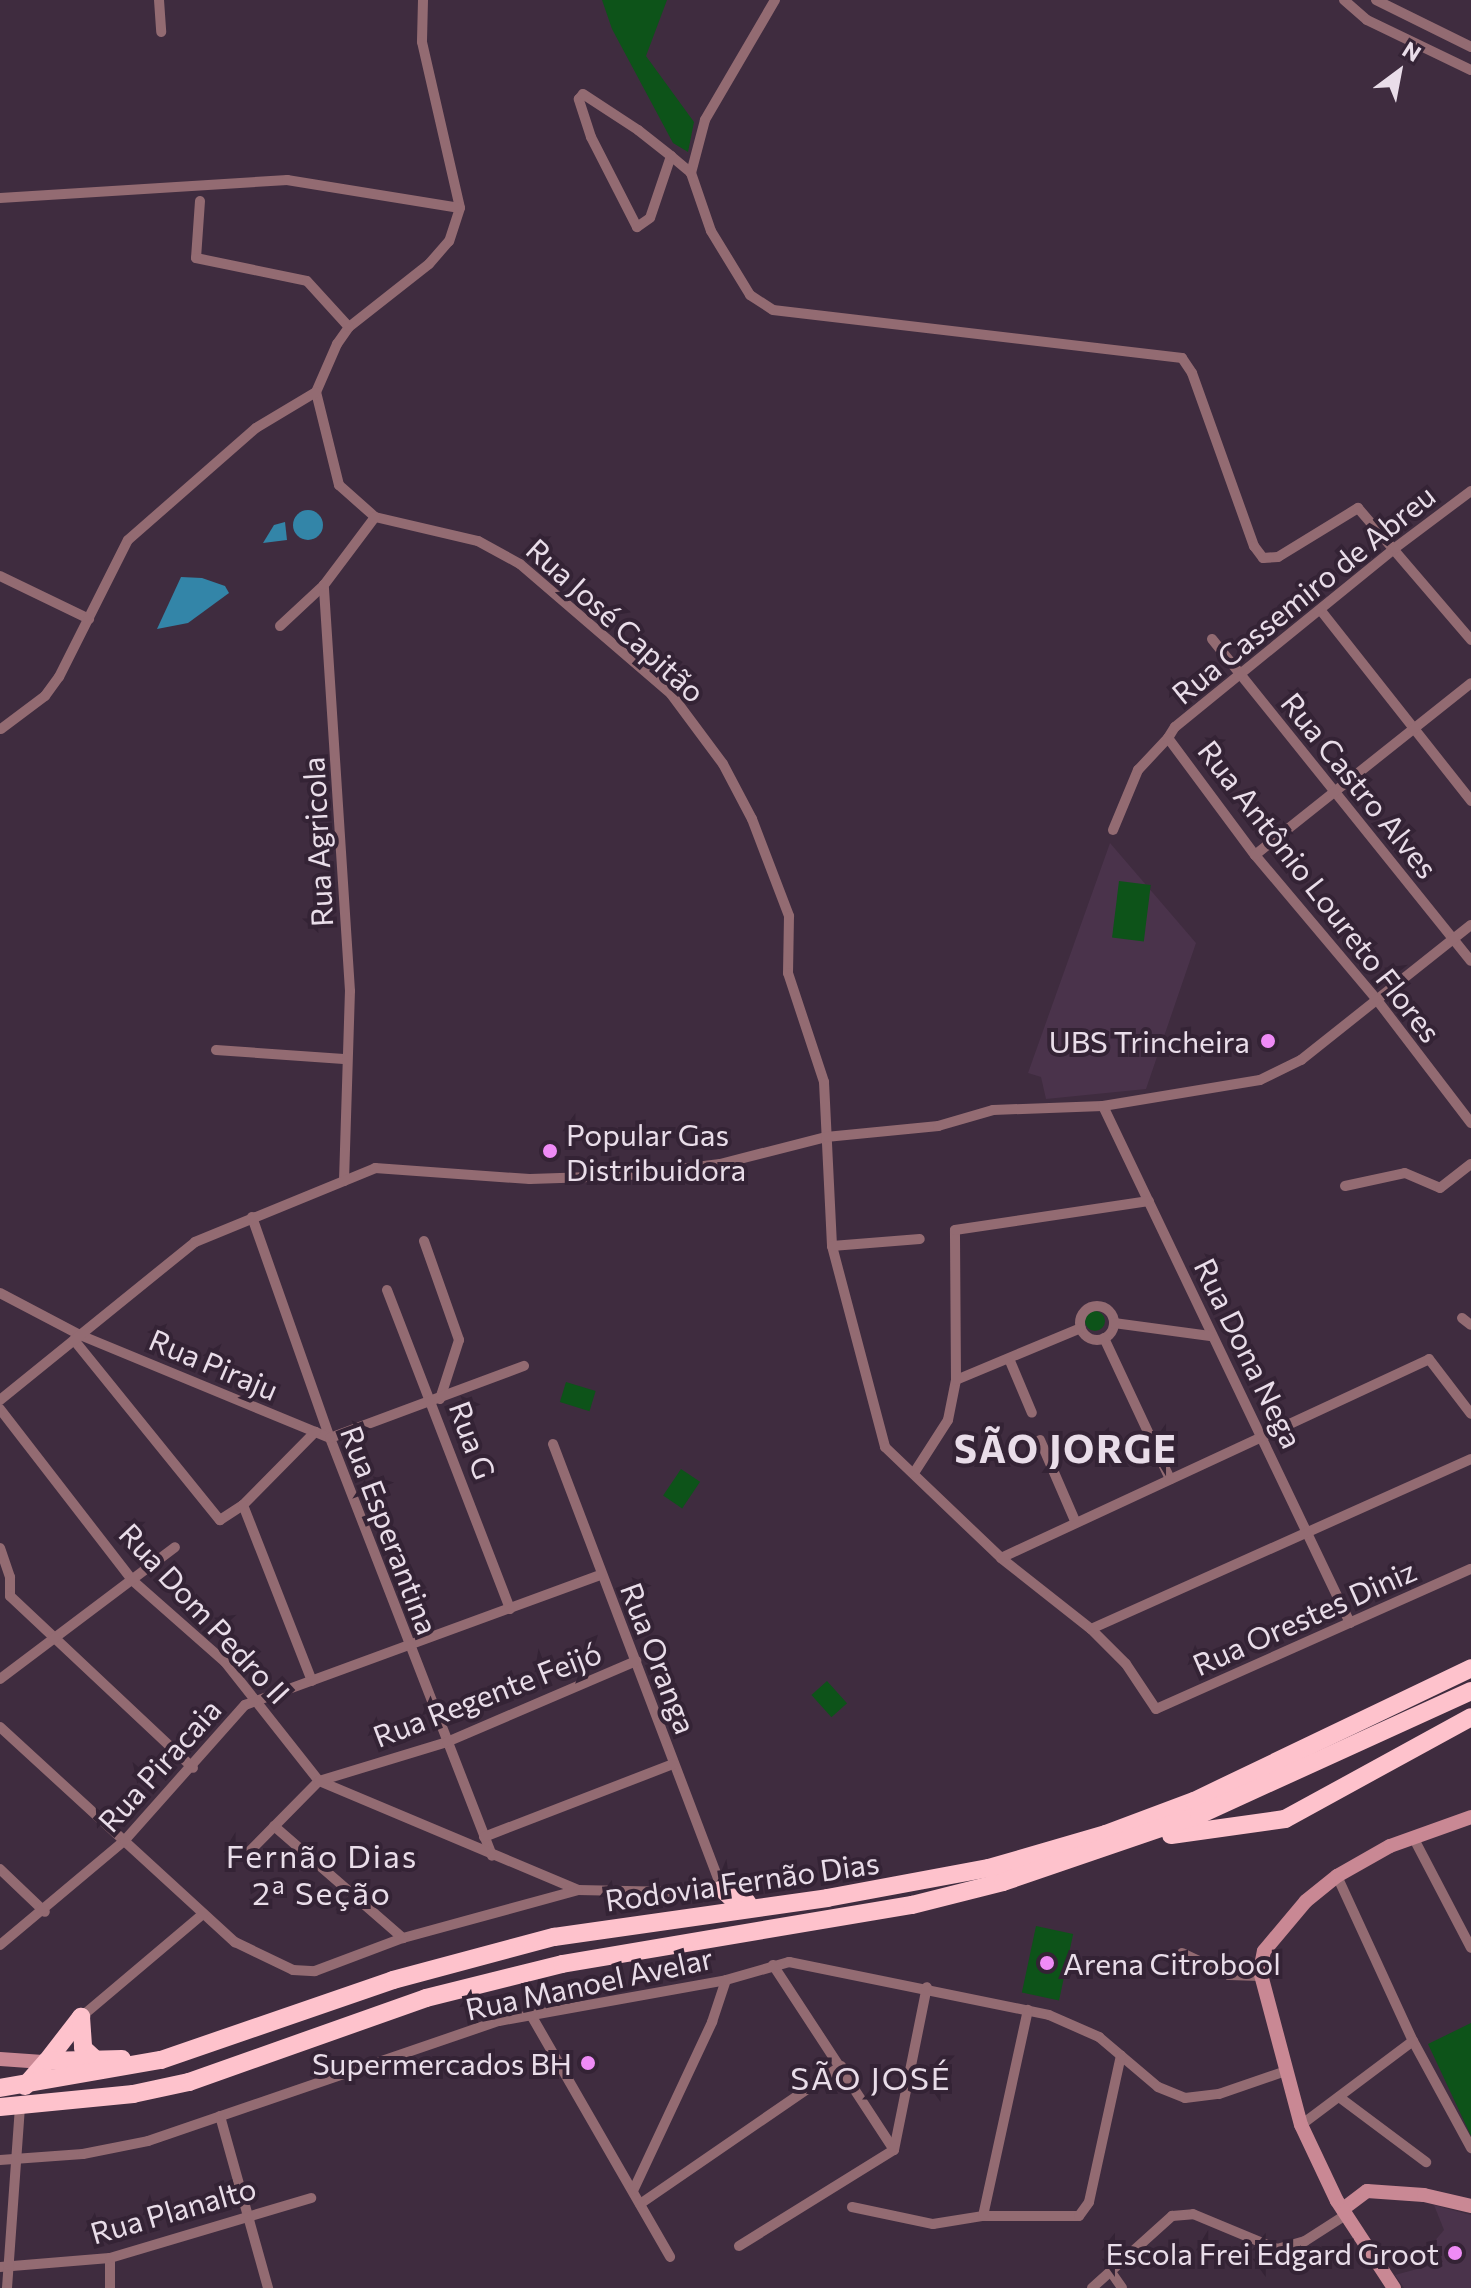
<!DOCTYPE html>
<meta charset="utf-8">
<style>
body{margin:0}
#map{position:relative;width:1471px;height:2288px;overflow:hidden;background:#3f2c3f;font-family:Commissioner,sans-serif}
div>[style]{position:absolute}
[style*='--x']{left:calc(var(--x)*1px);top:calc(var(--y)*1px);width:calc(var(--w)*1px);rotate:calc(var(--a)*1deg)}
.built>*{inset:0;background:#4a334b}
.green>*{inset:0;background:#0d5319;transform-origin:0 0}
.round{border-radius:50%}
.water>*{inset:0;background:#3385a8}
.street>*{height:10px;margin:-5px;padding:0 5px;transform-origin:5px;border-radius:5px;background:#936b72}
.street>.ring{margin:-5px;padding:0;box-sizing:content-box;background:none;border:10px solid #936b72;border-radius:50%}
.secondary>*{height:14px;margin:-7px;padding:0 7px;transform-origin:7px;border-radius:7px;background:#c98894}
.highway>*{height:18px;margin:-9px;padding:0 9px;transform-origin:9px;border-radius:9px;background:#fec2cc}
.dots>*{width:22px;height:22px;translate:-50% -50%;box-sizing:border-box;border:4px solid #342335;border-radius:50%}
span{translate:-50% -50%;white-space:nowrap;text-align:center;line-height:1.15;-webkit-text-stroke:8px #342335;paint-order:stroke}
.street-label{font-size:30px;color:#e9dde9}
.poi-label{font-size:30px;color:#e9dde9}
.right{translate:-100% -50%;text-align:right}
.left{translate:0 -50%;text-align:left}
.neighbourhood-label{font-size:32px;color:#e9dde9;letter-spacing:2px}
.district-label{font-size:38px;color:#e9dde9;font-weight:700;letter-spacing:2px}
.north{position:absolute;left:1359px;top:32px;width:80px;height:80px;-webkit-text-stroke:6px #342335;paint-order:stroke;rotate:32deg;font-size:22px;font-weight:700;line-height:32px;text-align:center;color:#e9dde9}
.north::after{content:'';display:block;margin:auto;width:28px;height:36px;background:#e9dde9;clip-path:polygon(50% 0,100% 100%,50% 72%,0 100%)}
</style>
<div id="map">
<div class="built">
<i style="clip-path:polygon(1110px 843px,1196px 943px,1146px 1089px,1046px 1099px,1041px 1077px,1028px 1073px)"></i>
<i style="clip-path:polygon(1434px 2205px,1471px 2215px,1471px 2288px,1404px 2288px,1395px 2275px,1443px 2262px,1433px 2243px,1444px 2230px)"></i>
</div>
<div class="green">
<i style="clip-path:polygon(602px 0,667px 0,646px 56px,694px 122px,688px 152px,673px 143px,612px 29px)"></i>
<i style="left:1119px;top:881px;width:32px;height:57px;rotate:7deg"></i>
<i class="round" style="left:1085px;top:1311px;width:20px;height:20px"></i>
<i style="left:566px;top:1382px;width:31px;height:21px;rotate:17deg"></i>
<i style="left:681px;top:1469px;width:23px;height:32px;rotate:34deg"></i>
<i style="left:827px;top:1681px;width:30px;height:21px;rotate:48deg"></i>
<i style="left:1036px;top:1926px;width:38px;height:68px;rotate:12deg"></i>
<i style="clip-path:polygon(1471px 2023px,1471px 2136px,1428px 2044px)"></i>
</div>
<div class="water">
<i class="round" style="left:293px;top:510px;width:30px;height:30px"></i>
<i style="clip-path:polygon(285px 522px,287px 540px,263px 543px,274px 525px)"></i>
<i style="clip-path:polygon(181px 577px,202px 578px,225px 586px,229px 593px,188px 623px,157px 629px)"></i>
</div>
<div class="street">
<i style="--x:159;--y:0;--w:32;--a:86"></i>
<i style="--x:423;--y:0;--w:42;--a:91.4"></i>
<i style="--x:422;--y:42;--w:170;--a:77.1"></i>
<i style="--x:460;--y:208;--w:35;--a:108"></i>
<i style="--x:449;--y:241;--w:30;--a:131"></i>
<i style="--x:429;--y:264;--w:102;--a:141.8"></i>
<i style="--x:349;--y:327;--w:21;--a:125"></i>
<i style="--x:337;--y:344;--w:52;--a:113.6"></i>
<i style="--x:316;--y:392;--w:96;--a:76.1"></i>
<i style="--x:339;--y:485;--w:48;--a:41.6"></i>
<i style="--x:375;--y:517;--w:106;--a:13.1"></i>
<i style="--x:478;--y:541;--w:48;--a:28.7"></i>
<i style="--x:520;--y:564;--w:199;--a:40.7"></i>
<i style="--x:671;--y:694;--w:87;--a:53.4"></i>
<i style="--x:723;--y:764;--w:62;--a:62.2"></i>
<i style="--x:752;--y:819;--w:104;--a:69.1"></i>
<i style="--x:789;--y:916;--w:57;--a:91"></i>
<i style="--x:788;--y:973;--w:115;--a:71.7"></i>
<i style="--x:824;--y:1082;--w:164;--a:87.2"></i>
<i style="--x:832;--y:1246;--w:208;--a:75.2"></i>
<i style="--x:885;--y:1447;--w:161;--a:43.7"></i>
<i style="--x:1001;--y:1558;--w:115;--a:38.3"></i>
<i style="--x:1091;--y:1629;--w:49;--a:45"></i>
<i style="--x:1126;--y:1664;--w:54;--a:56.3"></i>
<i style="--x:1156;--y:1709;--w:345;--a:-24"></i>
<i style="--x:775;--y:0;--w:139;--a:120.3"></i>
<i style="--x:705;--y:120;--w:55;--a:104.8"></i>
<i style="--x:691;--y:173;--w:61;--a:71"></i>
<i style="--x:711;--y:231;--w:75;--a:58.6"></i>
<i style="--x:750;--y:295;--w:27;--a:33"></i>
<i style="--x:773;--y:310;--w:412;--a:6.7"></i>
<i style="--x:1182;--y:358;--w:18;--a:56"></i>
<i style="--x:1192;--y:373;--w:184;--a:70.3"></i>
<i style="--x:1254;--y:546;--w:15;--a:53"></i>
<i style="--x:1263;--y:558;--w:15;--a:-4"></i>
<i style="--x:1278;--y:557;--w:94;--a:-31.5"></i>
<i style="--x:1358;--y:508;--w:174;--a:49.4"></i>
<i style="--x:1344;--y:0;--w:30;--a:41"></i>
<i style="--x:1367;--y:20;--w:115;--a:25.7"></i>
<i style="--x:1376;--y:0;--w:106;--a:26.3"></i>
<i style="--x:671;--y:156;--w:65;--a:108.7"></i>
<i style="--x:650;--y:218;--w:16;--a:145"></i>
<i style="--x:637;--y:227;--w:101;--a:-117.1"></i>
<i style="--x:591;--y:137;--w:40;--a:-108"></i>
<i style="--x:579;--y:99;--w:6;--a:-51"></i>
<i style="--x:583;--y:94;--w:66;--a:33.2"></i>
<i style="--x:638;--y:130;--w:42;--a:38.2"></i>
<i style="--x:671;--y:156;--w:26;--a:40"></i>
<i style="--x:0;--y:198;--w:288;--a:-3.6"></i>
<i style="--x:287;--y:180;--w:175;--a:9.2"></i>
<i style="--x:200;--y:201;--w:57;--a:94"></i>
<i style="--x:196;--y:258;--w:113;--a:11.7"></i>
<i style="--x:307;--y:281;--w:62;--a:47.6"></i>
<i style="--x:0;--y:576;--w:99;--a:25.8"></i>
<i style="--x:1322;--y:612;--w:241;--a:51.7"></i>
<i style="--x:280;--y:626;--w:60;--a:-43"></i>
<i style="--x:1212;--y:639;--w:413;--a:51.2"></i>
<i style="--x:1;--y:729;--w:55;--a:-36.9"></i>
<i style="--x:45;--y:696;--w:24;--a:-54"></i>
<i style="--x:59;--y:677;--w:153;--a:-63.3"></i>
<i style="--x:128;--y:540;--w:170;--a:-41.2"></i>
<i style="--x:256;--y:428;--w:70;--a:-31"></i>
<i style="--x:1168;--y:738;--w:13;--a:-58"></i>
<i style="--x:1175;--y:727;--w:284;--a:-39.1"></i>
<i style="--x:1395;--y:548;--w:95;--a:-36.9"></i>
<i style="--x:1113;--y:830;--w:65;--a:-67.4"></i>
<i style="--x:1138;--y:770;--w:44;--a:-46.8"></i>
<i style="--x:1168;--y:738;--w:146;--a:53.4"></i>
<i style="--x:1255;--y:855;--w:189;--a:49.9"></i>
<i style="--x:1377;--y:1000;--w:155;--a:52.6"></i>
<i style="--x:1255;--y:855;--w:276;--a:-38.5"></i>
<i style="--x:216;--y:1050;--w:128;--a:4"></i>
<i style="--x:1103;--y:1106;--w:573;--a:64.46"></i>
<i style="--x:344;--y:1181;--w:190;--a:-88.2"></i>
<i style="--x:350;--y:991;--w:407;--a:-93.7"></i>
<i style="--x:324;--y:585;--w:85;--a:-53.1"></i>
<i style="--x:1345;--y:1186;--w:61;--a:-12.2"></i>
<i style="--x:1405;--y:1173;--w:38;--a:23"></i>
<i style="--x:1440;--y:1188;--w:39;--a:-38"></i>
<i style="--x:252;--y:1217;--w:234;--a:70.6"></i>
<i style="--x:330;--y:1438;--w:448;--a:68.8"></i>
<i style="--x:424;--y:1241;--w:105;--a:70.5"></i>
<i style="--x:459;--y:1340;--w:62;--a:107.9"></i>
<i style="--x:832;--y:1246;--w:88;--a:-4.5"></i>
<i style="--x:387;--y:1290;--w:342;--a:68.9"></i>
<i style="--x:0;--y:1293;--w:90;--a:27.7"></i>
<i style="--x:80;--y:1335;--w:270;--a:22.4"></i>
<i style="--x:330;--y:1438;--w:207;--a:-20.4"></i>
<i class="ring" style="left:1080px;top:1306px;width:24px;height:24px"></i>
<i style="--x:1462;--y:1318;--w:11;--a:38"></i>
<i style="--x:1114;--y:1323;--w:97;--a:7.7"></i>
<i style="--x:1104;--y:1338;--w:156;--a:64.9"></i>
<i style="--x:74;--y:1340;--w:232;--a:51"></i>
<i style="--x:220;--y:1520;--w:27;--a:-33"></i>
<i style="--x:243;--y:1505;--w:103;--a:-45.4"></i>
<i style="--x:1010;--y:1361;--w:56;--a:67.1"></i>
<i style="--x:956;--y:1380;--w:135;--a:-22.6"></i>
<i style="--x:0;--y:1400;--w:251;--a:-39"></i>
<i style="--x:195;--y:1242;--w:195;--a:-22.3"></i>
<i style="--x:375;--y:1168;--w:155;--a:4.1"></i>
<i style="--x:530;--y:1179;--w:91;--a:-1.9"></i>
<i style="--x:621;--y:1176;--w:100;--a:-6.9"></i>
<i style="--x:720;--y:1164;--w:109;--a:-14.3"></i>
<i style="--x:826;--y:1137;--w:113;--a:-5.6"></i>
<i style="--x:938;--y:1126;--w:57;--a:-16.2"></i>
<i style="--x:993;--y:1110;--w:110;--a:-2.1"></i>
<i style="--x:1103;--y:1106;--w:159;--a:-9.4"></i>
<i style="--x:1260;--y:1080;--w:46;--a:-26"></i>
<i style="--x:1301;--y:1060;--w:217;--a:-38.5"></i>
<i style="--x:0;--y:1409;--w:216;--a:52.3"></i>
<i style="--x:132;--y:1580;--w:124;--a:41.4"></i>
<i style="--x:225;--y:1662;--w:152;--a:51.7"></i>
<i style="--x:319;--y:1781;--w:281;--a:22.8"></i>
<i style="--x:578;--y:1890;--w:96;--a:1.2"></i>
<i style="--x:1040;--y:1440;--w:90;--a:66.6"></i>
<i style="--x:553;--y:1444;--w:476;--a:69.2"></i>
<i style="--x:914;--y:1473;--w:63;--a:-57.3"></i>
<i style="--x:948;--y:1420;--w:41;--a:-78.7"></i>
<i style="--x:956;--y:1380;--w:150;--a:-90.4"></i>
<i style="--x:955;--y:1230;--w:196;--a:-8.5"></i>
<i style="--x:243;--y:1505;--w:189;--a:68.6"></i>
<i style="--x:0;--y:1548;--w:31;--a:71"></i>
<i style="--x:10;--y:1577;--w:19;--a:90"></i>
<i style="--x:10;--y:1596;--w:251;--a:43.2"></i>
<i style="--x:1001;--y:1558;--w:472;--a:-24.9"></i>
<i style="--x:1429;--y:1359;--w:69;--a:52.6"></i>
<i style="--x:1091;--y:1629;--w:416;--a:-24.1"></i>
<i style="--x:0;--y:1679;--w:219;--a:-37"></i>
<i style="--x:0;--y:1727;--w:319;--a:42.5"></i>
<i style="--x:235;--y:1942;--w:64;--a:25.8"></i>
<i style="--x:293;--y:1970;--w:22;--a:3"></i>
<i style="--x:315;--y:1971;--w:94;--a:-20.6"></i>
<i style="--x:403;--y:1938;--w:181;--a:-15.3"></i>
<i style="--x:274;--y:1826;--w:171;--a:41"></i>
<i style="--x:484;--y:1837;--w:203;--a:-21.1"></i>
<i style="--x:1413;--y:1837;--w:125;--a:62.4"></i>
<i style="--x:244;--y:1857;--w:107;--a:-45.4"></i>
<i style="--x:319;--y:1781;--w:134;--a:-16.9"></i>
<i style="--x:447;--y:1742;--w:206;--a:-23.2"></i>
<i style="--x:0;--y:1869;--w:62;--a:43.7"></i>
<i style="--x:1337;--y:1876;--w:182;--a:65.3"></i>
<i style="--x:1413;--y:2041;--w:122;--a:61.5"></i>
<i style="--x:0;--y:1945;--w:163;--a:-40"></i>
<i style="--x:125;--y:1840;--w:181;--a:-48.4"></i>
<i style="--x:245;--y:1705;--w:379;--a:-20.1"></i>
<i style="--x:1182;--y:1953;--w:52;--a:25.1"></i>
<i style="--x:1229;--y:1975;--w:32;--a:2"></i>
<i style="--x:773;--y:1965;--w:221;--a:56.8"></i>
<i style="--x:531;--y:2015;--w:279;--a:60.1"></i>
<i style="--x:81;--y:2017;--w:160;--a:-40.2"></i>
<i style="--x:1339;--y:2097;--w:109;--a:36.8"></i>
<i style="--x:220;--y:2116;--w:179;--a:74.4"></i>
<i style="--x:1301;--y:2125;--w:140;--a:-36.9"></i>
<i style="--x:0;--y:2160;--w:83;--a:-4.1"></i>
<i style="--x:83;--y:2154;--w:66;--a:-11.3"></i>
<i style="--x:148;--y:2141;--w:371;--a:-18.9"></i>
<i style="--x:499;--y:2021;--w:231;--a:-10.2"></i>
<i style="--x:726;--y:1980;--w:66;--a:-15.9"></i>
<i style="--x:789;--y:1962;--w:265;--a:11.5"></i>
<i style="--x:1049;--y:2015;--w:55;--a:23.7"></i>
<i style="--x:1099;--y:2037;--w:77;--a:40.3"></i>
<i style="--x:1158;--y:2087;--w:29;--a:22"></i>
<i style="--x:1185;--y:2098;--w:34;--a:-7"></i>
<i style="--x:1219;--y:2094;--w:68;--a:-19"></i>
<i style="--x:633;--y:2191;--w:187;--a:-64.9"></i>
<i style="--x:712;--y:2022;--w:44;--a:-71.6"></i>
<i style="--x:640;--y:2204;--w:244;--a:-34.5"></i>
<i style="--x:852;--y:2207;--w:83;--a:11.9"></i>
<i style="--x:933;--y:2224;--w:51;--a:-9.1"></i>
<i style="--x:983;--y:2216;--w:96;--a:0"></i>
<i style="--x:1079;--y:2216;--w:17;--a:-54"></i>
<i style="--x:1089;--y:2202;--w:150;--a:-77.7"></i>
<i style="--x:983;--y:2216;--w:211;--a:-77.7"></i>
<i style="--x:739;--y:2246;--w:182;--a:-31.8"></i>
<i style="--x:894;--y:2150;--w:166;--a:-78.6"></i>
<i style="--x:110;--y:2258;--w:30;--a:90"></i>
<i style="--x:0;--y:2267;--w:110;--a:-4.7"></i>
<i style="--x:110;--y:2258;--w:210;--a:-16.6"></i>
<i style="--x:1111;--y:2272;--w:19;--a:55"></i>
<i style="--x:7;--y:2288;--w:181;--a:-85.9"></i>
<i style="--x:1092;--y:2288;--w:108;--a:-42"></i>
<i style="--x:1172;--y:2216;--w:21;--a:-5"></i>
<i style="--x:1193;--y:2214;--w:91;--a:22.6"></i>
<i style="--x:1277;--y:2249;--w:29;--a:-16"></i>
<i style="--x:1305;--y:2241;--w:50;--a:-32.7"></i>
</div>
<div class="secondary">
<i style="--x:0;--y:2059;--w:43;--a:4"></i>
<i style="--x:1343;--y:2209;--w:30;--a:-37"></i>
<i style="--x:1367;--y:2191;--w:57;--a:4"></i>
<i style="--x:1424;--y:2195;--w:48;--a:13.2"></i>
<i style="--x:1394;--y:2288;--w:104;--a:-123.2"></i>
<i style="--x:1337;--y:2201;--w:84;--a:-115.3"></i>
<i style="--x:1301;--y:2125;--w:159;--a:-104.9"></i>
<i style="--x:1260;--y:1971;--w:20;--a:-79"></i>
<i style="--x:1264;--y:1951;--w:65;--a:-50"></i>
<i style="--x:1306;--y:1901;--w:40;--a:-39"></i>
<i style="--x:1337;--y:1876;--w:61;--a:-29.5"></i>
<i style="--x:1390;--y:1846;--w:86;--a:-19.7"></i>
</div>
<div class="highway">
<i style="--x:1171;--y:1835;--w:115;--a:-8"></i>
<i style="--x:1285;--y:1819;--w:212;--a:-28.7"></i>
<i style="--x:722;--y:1889;--w:19;--a:43"></i>
<i style="--x:736;--y:1902;--w:11;--a:0"></i>
<i style="--x:47;--y:2061;--w:56;--a:-52.3"></i>
<i style="--x:81;--y:2017;--w:31;--a:86"></i>
<i style="--x:83;--y:2048;--w:16;--a:43"></i>
<i style="--x:25;--y:2086;--w:33;--a:-49"></i>
<i style="--x:47;--y:2061;--w:75;--a:-1.5"></i>
<i style="--x:0;--y:2088;--w:163;--a:-9.9"></i>
<i style="--x:161;--y:2060;--w:245;--a:-19"></i>
<i style="--x:393;--y:1980;--w:167;--a:-15"></i>
<i style="--x:554;--y:1937;--w:276;--a:-8.1"></i>
<i style="--x:827;--y:1898;--w:165;--a:-10.5"></i>
<i style="--x:989;--y:1868;--w:122;--a:-16.2"></i>
<i style="--x:1106;--y:1834;--w:94;--a:-20.6"></i>
<i style="--x:1194;--y:1801;--w:307;--a:-25.6"></i>
<i style="--x:0;--y:2107;--w:134;--a:-5.6"></i>
<i style="--x:133;--y:2094;--w:57;--a:-12.1"></i>
<i style="--x:189;--y:2082;--w:251;--a:-19.5"></i>
<i style="--x:426;--y:1998;--w:140;--a:-14"></i>
<i style="--x:562;--y:1964;--w:355;--a:-9.6"></i>
<i style="--x:912;--y:1905;--w:94;--a:-14.2"></i>
<i style="--x:1003;--y:1882;--w:207;--a:-18.9"></i>
<i style="--x:1199;--y:1815;--w:299;--a:-24.5"></i>
</div>
<div class="dots">
<i style="left:1268px;top:1041px;background:#ef8bf6"></i>
<i style="left:550px;top:1151px;background:#ef8bf6"></i>
<i style="left:1047px;top:1963px;background:#ef8bf6"></i>
<i style="left:588px;top:2063px;background:#ef8bf6"></i>
<i style="left:1455px;top:2253px;background:#ef8bf6"></i>
</div>
<div class="street-label">
<span style="left:1303px;top:594px;rotate:-39deg">Rua Cassemiro de Abreu</span>
<span style="left:616px;top:620px;rotate:42deg">Rua José Capitão</span>
<span style="left:1360px;top:785px;rotate:51deg">Rua Castro Alves</span>
<span style="left:317px;top:842px;rotate:-93deg">Rua Agricola</span>
<span style="left:1320px;top:891px;rotate:52deg">Rua Antônio Loureto Flores</span>
<span style="left:1249px;top:1353px;rotate:64deg">Rua Dona Nega</span>
<span style="left:214px;top:1364px;rotate:23deg">Rua Piraju</span>
<span style="left:473px;top:1440px;rotate:70deg">Rua G</span>
<span style="left:390px;top:1530px;rotate:69deg">Rua Esperantina</span>
<span style="left:205px;top:1613px;rotate:47deg">Rua Dom Pedro II</span>
<span style="left:1304px;top:1617px;rotate:-24deg">Rua Orestes Diniz</span>
<span style="left:659px;top:1658px;rotate:69deg">Rua Oranga</span>
<span style="left:487px;top:1694px;rotate:-21deg">Rua Regente Feijó</span>
<span style="left:159px;top:1765px;rotate:-48deg">Rua Piracaia</span>
<span style="left:742px;top:1881px;rotate:-8deg">Rodovia Fernão Dias</span>
<span style="left:589px;top:1983px;rotate:-12deg">Rua Manoel Avelar</span>
<span style="left:173px;top:2210px;rotate:-16deg">Rua Planalto</span>
</div>
<div class="poi-label">
<span class="right" style="left:1250px;top:1041px">UBS Trincheira</span>
<span class="left" style="left:566px;top:1151px">Popular Gas<br>Distribuidora</span>
<span class="left" style="left:1063px;top:1963px">Arena Citrobool</span>
<span class="right" style="left:572px;top:2063px">Supermercados BH</span>
<span class="right" style="left:1439px;top:2253px">Escola Frei Edgard Groot</span>
</div>
<div class="neighbourhood-label">
<span style="left:322px;top:1874px">Fernão Dias<br>2ª Seção</span>
<span style="left:871px;top:2077px">SÃO JOSÉ</span>
</div>
<div class="district-label">
<span style="left:1066px;top:1448px">SÃO JORGE</span>
</div>
<div class="north">N</div>
</div>
